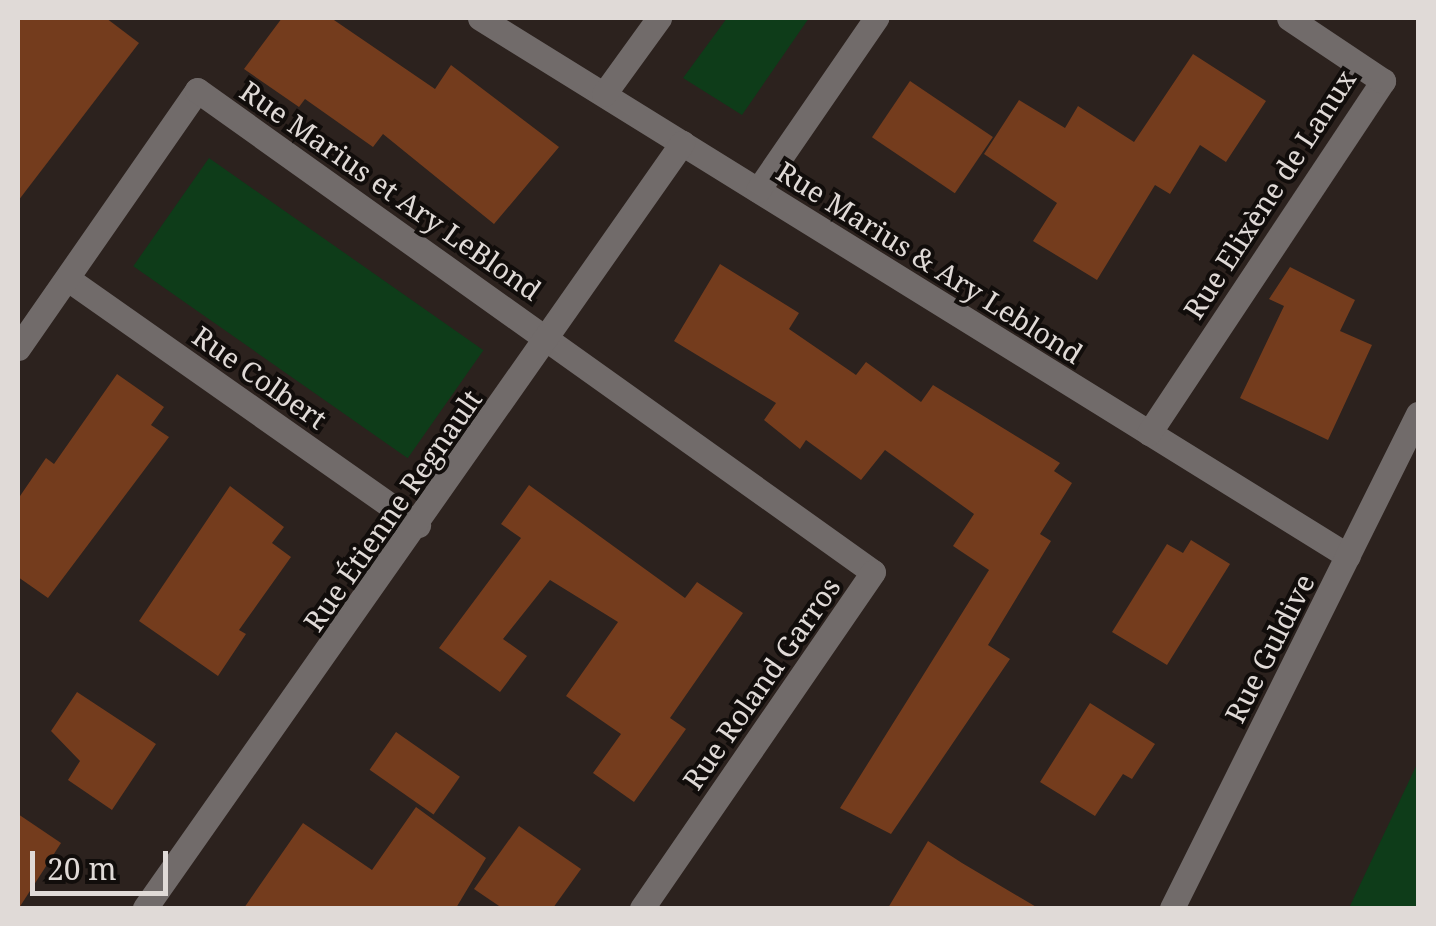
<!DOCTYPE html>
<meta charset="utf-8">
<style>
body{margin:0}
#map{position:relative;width:1436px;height:926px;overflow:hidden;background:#2c221e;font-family:"Noto Serif",serif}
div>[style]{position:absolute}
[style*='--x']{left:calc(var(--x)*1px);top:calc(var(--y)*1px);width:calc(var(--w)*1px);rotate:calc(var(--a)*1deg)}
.green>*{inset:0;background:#0e3c19;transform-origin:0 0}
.building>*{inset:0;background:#743c1d;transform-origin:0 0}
.minor>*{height:25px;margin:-12.5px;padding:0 12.5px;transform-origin:12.5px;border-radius:12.5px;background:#716b6a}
span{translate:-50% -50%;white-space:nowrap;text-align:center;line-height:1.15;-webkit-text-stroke:8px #110d0b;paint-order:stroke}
.street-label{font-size:28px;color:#e0dad7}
.frame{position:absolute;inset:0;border:20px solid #e0dad7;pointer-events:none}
.scale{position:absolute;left:30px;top:851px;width:138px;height:45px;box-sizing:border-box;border:5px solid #e0dad7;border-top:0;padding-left:12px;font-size:30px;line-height:35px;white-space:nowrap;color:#e0dad7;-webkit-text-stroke:8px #110d0b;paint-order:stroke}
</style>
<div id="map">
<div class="green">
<i style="clip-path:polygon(727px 18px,809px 18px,742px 115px,683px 78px)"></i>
<i style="left:209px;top:158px;width:335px;height:132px;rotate:35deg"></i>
<i style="clip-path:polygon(1418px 762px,1418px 908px,1349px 908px)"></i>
</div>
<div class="building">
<i style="clip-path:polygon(18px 18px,106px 18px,139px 43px,18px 201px)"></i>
<i style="clip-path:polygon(282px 18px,331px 18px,435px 89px,451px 65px,559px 147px,494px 224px,383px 134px,373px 147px,305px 99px,299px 107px,244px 69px)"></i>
<i style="clip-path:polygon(1193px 54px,1266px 101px,1226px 162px,1200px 145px,1170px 194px,1155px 185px,1097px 280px,1033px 241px,1057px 203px,984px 154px,1019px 100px,1065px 128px,1078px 106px,1134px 142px)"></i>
<i style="left:910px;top:81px;width:100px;height:68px;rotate:34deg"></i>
<i style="clip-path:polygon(720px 264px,799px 313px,789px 329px,856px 375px,866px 362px,921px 402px,933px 385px,1060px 463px,1054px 471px,1072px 483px,1040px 534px,1051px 541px,988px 645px,1010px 659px,891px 834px,840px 808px,989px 570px,953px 546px,974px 514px,885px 450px,861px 480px,806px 440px,800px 449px,764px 420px,776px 403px,674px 341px)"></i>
<i style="clip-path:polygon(1290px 267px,1355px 300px,1340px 331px,1372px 345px,1328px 440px,1240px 398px,1284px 306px,1269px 299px)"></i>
<i style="clip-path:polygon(117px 374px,164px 407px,151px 425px,169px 437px,48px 598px,18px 577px,18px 499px,46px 458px,54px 464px)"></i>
<i style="clip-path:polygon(529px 485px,685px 598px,697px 582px,743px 613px,670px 718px,686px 729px,634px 802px,593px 773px,621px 734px,566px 696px,618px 622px,550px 580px,503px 639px,527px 656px,500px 692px,439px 648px,521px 538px,501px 524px)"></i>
<i style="clip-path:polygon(230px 486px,284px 527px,272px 543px,291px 557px,239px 630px,246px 634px,218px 676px,139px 621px)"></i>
<i style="clip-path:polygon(1191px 540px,1230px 564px,1167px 665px,1112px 632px,1167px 544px,1183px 553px)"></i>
<i style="clip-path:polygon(77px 692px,156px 744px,112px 810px,68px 780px,80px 761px,51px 731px)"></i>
<i style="clip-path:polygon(1090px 703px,1155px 744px,1132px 779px,1123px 774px,1095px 816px,1040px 782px)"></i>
<i style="left:396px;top:732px;width:78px;height:46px;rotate:35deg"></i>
<i style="clip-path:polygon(416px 807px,486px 858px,456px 908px,244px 908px,303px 823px,372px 870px)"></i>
<i style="clip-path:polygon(18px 814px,61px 843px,19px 908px,18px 908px)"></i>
<i style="clip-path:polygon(519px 826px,581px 869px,553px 908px,502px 908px,474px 889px)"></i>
<i style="clip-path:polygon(928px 841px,962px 863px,1038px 908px,888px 908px)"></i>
</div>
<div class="minor">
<i style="--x:480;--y:18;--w:1021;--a:31.79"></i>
<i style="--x:604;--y:94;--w:94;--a:-54.1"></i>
<i style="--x:758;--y:190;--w:209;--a:-55.5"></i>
<i style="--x:68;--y:279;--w:428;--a:35.1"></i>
<i style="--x:18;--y:348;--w:314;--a:-55.2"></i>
<i style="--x:197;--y:90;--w:830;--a:35.49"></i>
<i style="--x:873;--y:572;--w:408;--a:124.5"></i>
<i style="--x:1149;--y:433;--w:423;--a:-56.4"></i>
<i style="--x:1383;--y:81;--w:113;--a:-146.2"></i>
<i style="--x:145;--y:908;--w:935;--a:-54.93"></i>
<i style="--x:1172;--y:908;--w:552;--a:-63.53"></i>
</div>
<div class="street-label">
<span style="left:391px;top:190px;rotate:35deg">Rue Marius et Ary LeBlond</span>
<span style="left:1269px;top:194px;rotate:-57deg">Rue Elixène de Lanux</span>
<span style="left:930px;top:262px;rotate:32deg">Rue Marius &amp; Ary Leblond</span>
<span style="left:260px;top:377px;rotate:35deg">Rue Colbert</span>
<span style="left:392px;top:510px;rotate:-55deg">Rue Étienne Regnault</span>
<span style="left:1269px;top:648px;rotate:-63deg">Rue Guldive</span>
<span style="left:761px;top:683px;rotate:-55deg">Rue Roland Garros</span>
</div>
<div class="frame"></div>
<div class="scale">20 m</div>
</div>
